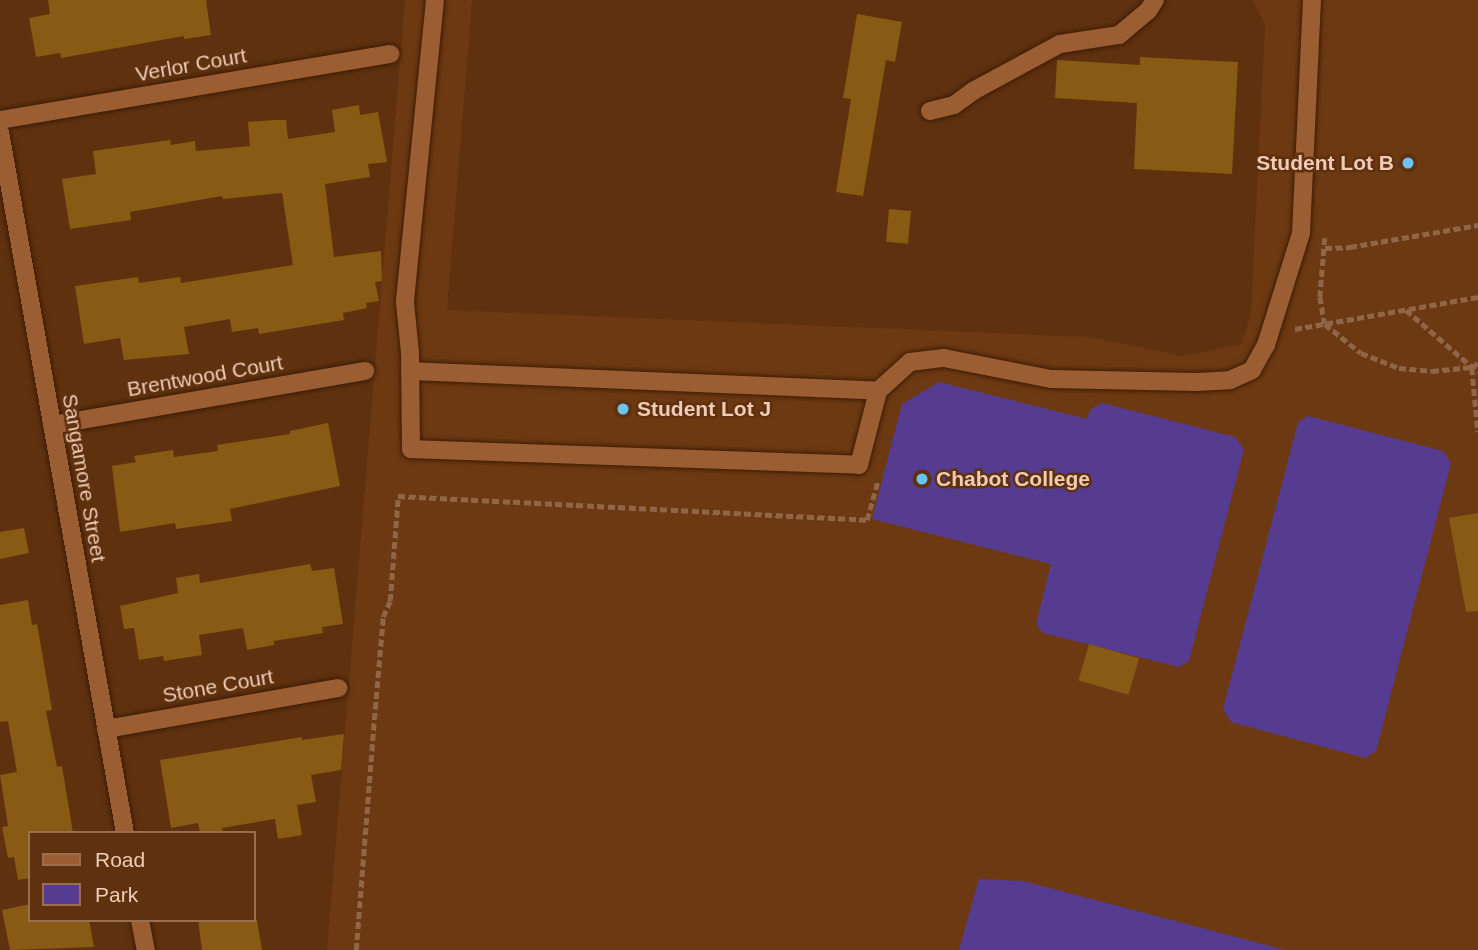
<!DOCTYPE html>
<style>
body{margin:0}
#map{position:relative;width:1478px;height:950px;overflow:hidden;background:#5f310f;font-family:Arial,sans-serif}
div>[style]{position:absolute}
[style*='--x']{left:calc(var(--x)*1px);top:calc(var(--y)*1px);width:calc(var(--w)*1px);rotate:calc(var(--a)*1deg)}
.built>*{inset:0;background:#6d3913}
.green>*{inset:0;background:#553c91}
.building>*{inset:0;background:#875b13;transform-origin:0 0}
.path>*{height:4.5px;margin-top:-2.25px;transform-origin:0;background:repeating-linear-gradient(90deg,#906548 0 7px,transparent 0 10.5px)}
.roads{filter:drop-shadow(0 0 2px #3c1c05) drop-shadow(0 0 2px #3c1c05)}
.minor>*{height:18px;margin:-9px;padding:0 9px;transform-origin:9px;border-radius:9px;background:#9b5d32}
.dots>*{width:19px;height:19px;translate:-50% -50%;box-sizing:border-box;border:4px solid #5f310f;border-radius:50%}
span{translate:-50% -50%;white-space:nowrap;text-align:center;line-height:1.15;-webkit-text-stroke:5px #5f310f;paint-order:stroke}
.street-label{font-size:21px;color:#f0ccb7}
.poi-label{font-size:21px;color:#f0ccb7;font-weight:700}
.right{translate:-100% -50%;text-align:right}
.left{translate:0 -50%;text-align:left}
.legend{position:absolute;left:28px;top:831px;width:228px;height:91px;box-sizing:border-box;background:#5f310f;border:2px solid #996f52;margin:0;padding:9px 12px;list-style:none;font-size:21px;color:#f0ccb7}
.legend li{display:flex;align-items:center;gap:14px;height:35px}
.legend b{width:35px;border:2px solid #996f52}
</style>
<div id="map">
<div class="built">
<i style="clip-path:polygon(405px 0,472px 0,447px 310px,1088px 337px,1183px 356px,1242px 344px,1251px 312px,1265px 25px,1252px 0,1478px 0,1478px 950px,327px 950px)"></i>
</div>
<div class="green">
<i style="clip-path:polygon(939px 382px,1087px 419px,1090px 410px,1102px 403px,1235px 437px,1244px 449px,1189px 661px,1179px 667px,1043px 633px,1036px 624px,1051px 564px,872px 519px,902px 404px)"></i>
<i style="clip-path:polygon(1308px 416px,1443px 451px,1451px 463px,1376px 751px,1365px 758px,1231px 722px,1223px 709px,1298px 422px)"></i>
<i style="clip-path:polygon(979px 879px,1023px 881px,1285px 950px,959px 950px)"></i>
</div>
<div class="building">
<i style="clip-path:polygon(48px 0,206px 0,211px 35px,184px 39px,184px 36px,61px 58px,60px 53px,36px 57px,29px 18px,50px 14px)"></i>
<i style="clip-path:polygon(857px 14px,902px 22px,895px 62px,886px 60px,863px 196px,836px 192px,851px 99px,843px 98px)"></i>
<i style="clip-path:polygon(1140px 57px,1238px 62px,1232px 174px,1134px 169px,1137px 103px,1055px 98px,1057px 60px,1140px 65px)"></i>
<i style="clip-path:polygon(359px 105px,360px 115px,378px 112px,387px 162px,368px 164px,370px 177px,325px 184px,334px 257px,381px 251px,382px 281px,375px 282px,379px 301px,366px 303px,367px 308px,343px 313px,344px 320px,259px 334px,258px 328px,232px 332px,230px 319px,184px 327px,189px 354px,124px 360px,120px 338px,84px 344px,75px 286px,138px 277px,139px 283px,180px 277px,181px 283px,293px 265px,282px 193px,223px 199px,222px 196px,130px 212px,131px 220px,70px 229px,62px 179px,96px 174px,93px 151px,170px 140px,171px 145px,195px 141px,196px 151px,250px 146px,248px 122px,274px 120px,286px 120px,288px 139px,335px 132px,332px 110px)"></i>
<i style="left:889px;top:209px;width:22px;height:33px;rotate:5deg"></i>
<i style="clip-path:polygon(328px 423px,340px 486px,230px 509px,232px 521px,176px 529px,175px 523px,120px 532px,112px 466px,136px 462px,134px 456px,173px 450px,174px 457px,218px 451px,217px 445px,290px 434px,290px 431px)"></i>
<i style="clip-path:polygon(1478px 513px,1478px 611px,1466px 612px,1449px 518px)"></i>
<i style="clip-path:polygon(24px 528px,29px 553px,0 559px,0 532px)"></i>
<i style="clip-path:polygon(310px 564px,312px 571px,334px 568px,343px 624px,322px 627px,323px 633px,274px 641px,274px 645px,247px 650px,243px 628px,199px 635px,202px 655px,164px 661px,163px 656px,139px 660px,134px 628px,124px 629px,120px 606px,178px 593px,176px 578px,199px 574px,200px 583px)"></i>
<i style="clip-path:polygon(28px 600px,32px 625px,37px 624px,52px 710px,46px 711px,57px 767px,62px 766px,73px 833px,30px 833px,30px 878px,18px 880px,14px 857px,8px 858px,2px 827px,8px 826px,0 775px,17px 772px,8px 721px,0 722px,0 605px)"></i>
<i style="left:1089px;top:644px;width:52px;height:38px;rotate:16deg"></i>
<i style="clip-path:polygon(344px 734px,341px 770px,311px 775px,316px 802px,297px 805px,302px 835px,278px 839px,275px 819px,222px 828px,223px 833px,200px 833px,198px 823px,171px 828px,160px 760px,302px 737px,302px 740px)"></i>
<i style="clip-path:polygon(30px 904px,30px 920px,89px 920px,94px 947px,10px 950px,2px 910px)"></i>
<i style="clip-path:polygon(198px 920px,257px 920px,262px 950px,202px 950px)"></i>
</div>
<div class="path">
<i style="--x:1325;--y:238;--w:59;--a:94.8"></i>
<i style="--x:1320;--y:297;--w:27;--a:80"></i>
<i style="--x:1325;--y:324;--w:46;--a:38.9"></i>
<i style="--x:1361;--y:353;--w:41;--a:21.5"></i>
<i style="--x:1399;--y:368;--w:33;--a:5"></i>
<i style="--x:1432;--y:371;--w:40;--a:-5.7"></i>
<i style="--x:1472;--y:367;--w:7;--a:-34"></i>
<i style="--x:1325;--y:248;--w:25;--a:-2"></i>
<i style="--x:1350;--y:247;--w:130;--a:-9.8"></i>
<i style="--x:1406;--y:310;--w:95;--a:40.7"></i>
<i style="--x:1295;--y:329;--w:186;--a:-9.9"></i>
<i style="--x:1472;--y:368;--w:64;--a:84.6"></i>
<i style="--x:356;--y:950;--w:242;--a:-85.5"></i>
<i style="--x:375;--y:709;--w:92;--a:-85"></i>
<i style="--x:383;--y:617;--w:17;--a:-66"></i>
<i style="--x:390;--y:601;--w:105;--a:-85.6"></i>
<i style="--x:398;--y:496;--w:470;--a:2.9"></i>
<i style="--x:867;--y:520;--w:41;--a:-74.6"></i>
</div>
<div class="roads">
<div class="minor">
<i style="--x:435;--y:0;--w:304;--a:95.7"></i>
<i style="--x:405;--y:303;--w:49;--a:84.2"></i>
<i style="--x:410;--y:352;--w:97;--a:89.4"></i>
<i style="--x:411;--y:449;--w:448;--a:2"></i>
<i style="--x:859;--y:465;--w:76;--a:-75.6"></i>
<i style="--x:878;--y:391;--w:43;--a:-42.2"></i>
<i style="--x:910;--y:362;--w:34;--a:-7"></i>
<i style="--x:944;--y:358;--w:109;--a:11.1"></i>
<i style="--x:1051;--y:379;--w:145;--a:1.2"></i>
<i style="--x:1196;--y:382;--w:34;--a:-3"></i>
<i style="--x:1230;--y:380;--w:24;--a:-24"></i>
<i style="--x:1252;--y:370;--w:29;--a:-61"></i>
<i style="--x:1266;--y:345;--w:117;--a:-72.6"></i>
<i style="--x:1301;--y:233;--w:233;--a:-87.3"></i>
<i style="--x:930;--y:111;--w:25;--a:-14"></i>
<i style="--x:954;--y:105;--w:24;--a:-36"></i>
<i style="--x:973;--y:91;--w:99;--a:-28.4"></i>
<i style="--x:1060;--y:44;--w:60;--a:-8.7"></i>
<i style="--x:1119;--y:35;--w:38;--a:-40"></i>
<i style="--x:1148;--y:11;--w:13;--a:-58"></i>
<i style="--x:0;--y:120;--w:396;--a:-9.6"></i>
<i style="--x:0;--y:132;--w:712;--a:79.89"></i>
<i style="--x:410;--y:371;--w:468;--a:2.4"></i>
<i style="--x:52;--y:425;--w:318;--a:-9.8"></i>
<i style="--x:106;--y:729;--w:236;--a:-10"></i>
<i style="--x:140;--y:920;--w:31;--a:79"></i>
</div>
</div>
<div class="dots">
<i style="left:1408px;top:163px;background:#6ac3f1"></i>
<i style="left:623px;top:409px;background:#6ac3f1"></i>
<i style="left:922px;top:479px;background:#6ac3f1"></i>
</div>
<div class="street-label">
<span style="left:191px;top:65px;rotate:-10deg">Verlor Court</span>
<span style="left:205px;top:376px;rotate:-10deg">Brentwood Court</span>
<span style="left:84px;top:478px;rotate:80deg">Sangamore Street</span>
<span style="left:218px;top:686px;rotate:-10deg">Stone Court</span>
</div>
<div class="poi-label">
<span class="right" style="left:1394px;top:163px">Student Lot B</span>
<span class="left" style="left:637px;top:409px">Student Lot J</span>
<span class="left" style="left:936px;top:479px">Chabot College</span>
</div>
<ul class="legend">
<li><b style="height:9px;background:#9b5d32"></b>Road</li>
<li><b style="height:19px;background:#553c91"></b>Park</li>
</ul>
</div>
